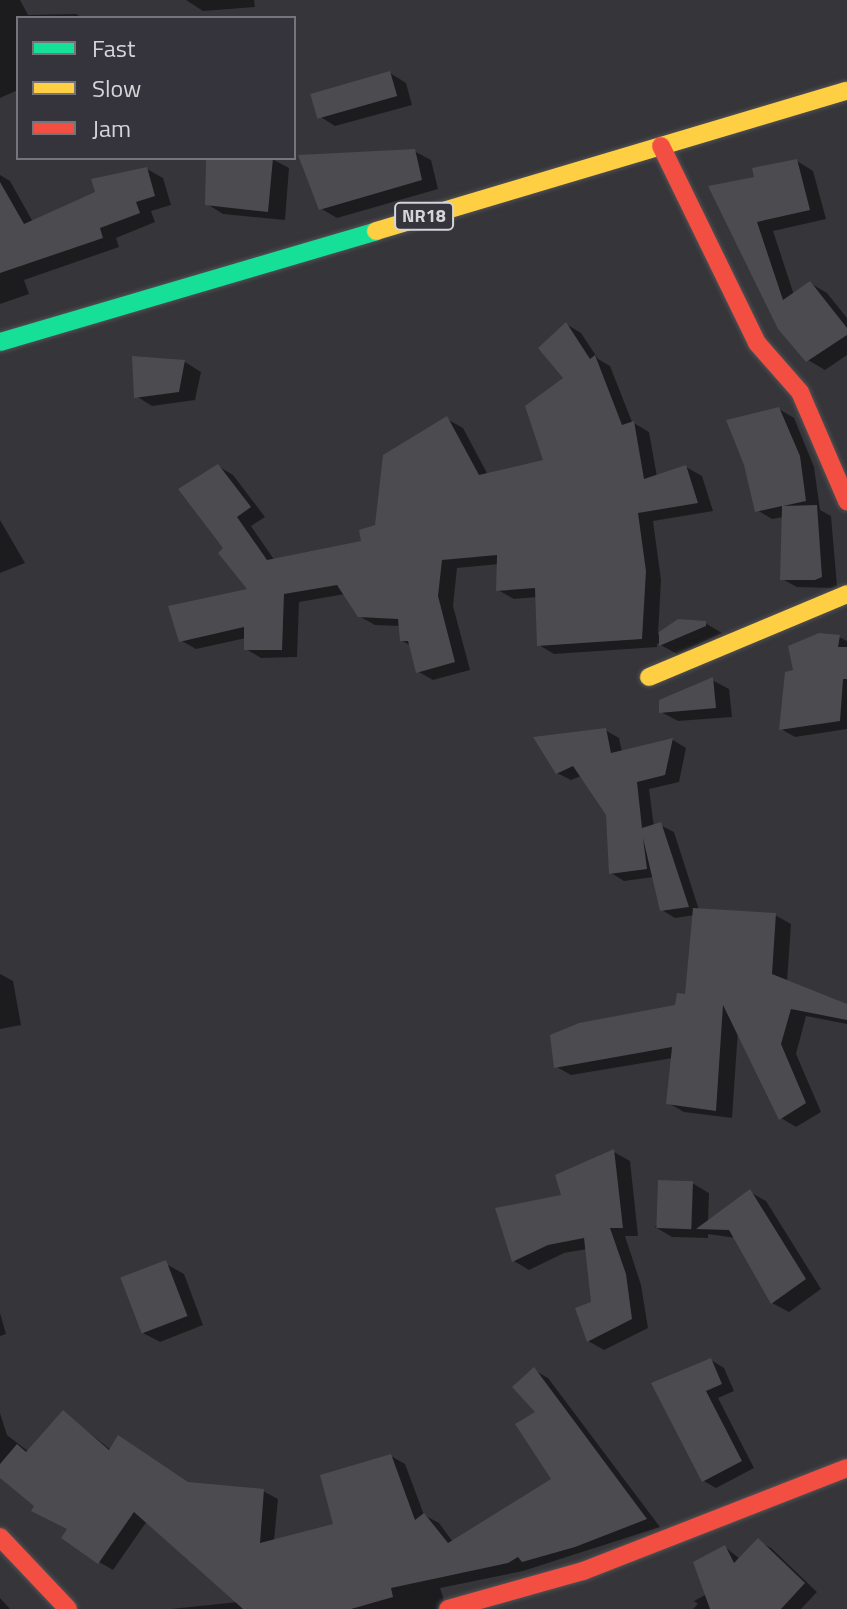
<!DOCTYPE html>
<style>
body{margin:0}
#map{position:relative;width:847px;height:1609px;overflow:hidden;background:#363539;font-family:"Titillium Web",sans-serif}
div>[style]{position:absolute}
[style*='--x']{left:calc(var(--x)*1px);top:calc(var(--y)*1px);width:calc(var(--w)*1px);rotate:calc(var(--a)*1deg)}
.shadow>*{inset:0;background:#0007}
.building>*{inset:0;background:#4c4b4f;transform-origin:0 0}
.roads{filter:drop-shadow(0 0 2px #525255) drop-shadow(0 0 2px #525255)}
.fast>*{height:18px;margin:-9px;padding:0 9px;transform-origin:9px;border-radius:9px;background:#16e098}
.slow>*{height:18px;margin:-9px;padding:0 9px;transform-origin:9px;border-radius:9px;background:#ffcf43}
.jam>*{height:18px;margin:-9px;padding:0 9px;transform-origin:9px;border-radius:9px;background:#f24e42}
span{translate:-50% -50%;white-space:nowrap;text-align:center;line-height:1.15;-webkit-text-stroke:6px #35333b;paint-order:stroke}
.shield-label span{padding:2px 6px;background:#35333b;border:2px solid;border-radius:6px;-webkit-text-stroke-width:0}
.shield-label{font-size:18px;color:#d5d5d9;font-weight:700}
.legend{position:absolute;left:16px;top:16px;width:280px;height:144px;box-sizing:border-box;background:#35333b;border:2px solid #75747a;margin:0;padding:10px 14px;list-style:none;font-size:24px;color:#d5d5d9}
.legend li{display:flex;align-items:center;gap:16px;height:40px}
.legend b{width:40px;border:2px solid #75747a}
</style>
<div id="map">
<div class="shadow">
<i style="clip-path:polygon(0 0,20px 0,28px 15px,76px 14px,83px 18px,18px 18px,18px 90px,0 98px)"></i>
<i style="clip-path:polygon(254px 0,255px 7px,203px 11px,186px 0)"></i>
<i style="clip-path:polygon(390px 73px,406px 83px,412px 105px,335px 126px,319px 116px)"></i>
<i style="clip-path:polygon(414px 151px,431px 160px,438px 189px,337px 218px,320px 208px)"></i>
<i style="clip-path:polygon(272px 159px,289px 168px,285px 220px,223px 214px,207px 204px)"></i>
<i style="clip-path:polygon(797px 161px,813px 171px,826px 219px,773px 231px,794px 295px,810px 283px,827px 293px,847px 318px,847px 355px,825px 370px,808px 360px,711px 187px,756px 179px)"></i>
<i style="clip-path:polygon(147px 169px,163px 178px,171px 205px,151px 211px,155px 222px,116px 238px,119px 247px,24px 280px,29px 294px,0 304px,0 175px,10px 181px,33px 222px)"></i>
<i style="clip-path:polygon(566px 324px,581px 333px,598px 359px,610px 366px,632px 422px,649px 432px,657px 477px,686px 467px,702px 476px,713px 511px,653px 521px,661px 580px,658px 635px,679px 621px,705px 623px,722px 633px,677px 654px,657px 643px,657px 647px,554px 654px,539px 645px,537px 597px,514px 599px,498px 590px,499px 564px,457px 568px,453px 606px,470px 670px,433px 680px,417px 671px,411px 646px,401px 640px,401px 626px,375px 625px,359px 616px,345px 594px,299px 602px,297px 657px,261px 658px,246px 649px,246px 638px,196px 649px,180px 640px,250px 590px,226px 548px,218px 466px,233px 475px,265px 517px,251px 526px,275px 561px,363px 542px,447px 419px,463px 428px,488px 475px,545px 461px,566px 379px)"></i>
<i style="clip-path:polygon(134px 358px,185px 362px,201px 372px,195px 400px,152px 406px,136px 396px)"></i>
<i style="clip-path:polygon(779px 409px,794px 418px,814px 467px,820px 510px,831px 516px,837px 586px,832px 588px,797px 587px,782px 579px,784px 517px,772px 519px,757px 510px)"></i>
<i style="clip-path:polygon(0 520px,25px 563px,0 573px)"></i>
<i style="clip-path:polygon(839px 637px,847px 641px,847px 729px,795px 737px,781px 729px,795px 672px)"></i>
<i style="clip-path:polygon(712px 680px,729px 689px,732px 717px,678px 721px,661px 712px)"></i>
<i style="clip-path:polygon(605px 730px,619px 738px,622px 752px,673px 740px,686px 748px,679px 782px,649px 789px,654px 827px,660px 825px,674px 832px,699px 910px,775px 915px,791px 924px,787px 982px,847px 1006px,847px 1024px,806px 1016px,796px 1054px,821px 1112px,796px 1127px,781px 1118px,738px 1030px,732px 1118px,684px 1112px,668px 1103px,673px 1058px,571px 1075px,555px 1066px,677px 1006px,687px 996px,695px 915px,675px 918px,662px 910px,654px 877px,624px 881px,611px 873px,608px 814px,581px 776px,571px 780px,557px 773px)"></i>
<i style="clip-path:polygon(0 974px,13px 981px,21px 1025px,0 1029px)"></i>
<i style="clip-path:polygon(614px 1152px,630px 1161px,638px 1236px,625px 1236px,641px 1285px,648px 1328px,604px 1350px,588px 1341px,594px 1303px,587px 1249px,564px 1253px,529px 1270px,514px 1261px,564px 1196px)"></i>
<i style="clip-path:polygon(692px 1183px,709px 1193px,708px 1222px,750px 1192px,766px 1201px,821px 1289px,789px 1312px,772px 1303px,736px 1238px,708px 1234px,708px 1238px,672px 1237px,655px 1227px)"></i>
<i style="clip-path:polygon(168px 1265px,184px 1274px,203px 1325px,160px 1342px,143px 1333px)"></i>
<i style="clip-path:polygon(0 1313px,6px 1334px,0 1336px)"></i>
<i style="clip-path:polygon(711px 1360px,724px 1368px,734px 1391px,718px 1398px,754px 1468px,716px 1488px,704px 1481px,654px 1384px)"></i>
<i style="clip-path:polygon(534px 1370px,548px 1378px,660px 1527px,523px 1571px,440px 1588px,444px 1600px,439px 1609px,171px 1609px,238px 1602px,147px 1521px,113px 1570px,99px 1562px,70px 1530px,0 1475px,0 1413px,7px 1435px,29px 1452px,63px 1412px,111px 1450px,190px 1484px,263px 1491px,278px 1499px,274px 1541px,335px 1525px,391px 1456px,405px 1464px,424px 1515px,439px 1523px,453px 1542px,554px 1480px,538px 1412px)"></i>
<i style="clip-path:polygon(758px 1541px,771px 1548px,817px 1592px,801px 1609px,693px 1609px,698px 1604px,694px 1601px,707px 1594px,725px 1547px,740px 1559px)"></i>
<i style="clip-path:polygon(0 1598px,10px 1609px,0 1609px)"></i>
</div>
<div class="building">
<i style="left:390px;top:71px;width:26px;height:83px;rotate:74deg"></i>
<i style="clip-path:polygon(415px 149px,422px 180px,319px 210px,298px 155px)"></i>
<i style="clip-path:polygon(273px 158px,268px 212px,205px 205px,206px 160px)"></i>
<i style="clip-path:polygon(797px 159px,810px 210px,757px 222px,783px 300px,810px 281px,847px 328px,847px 335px,806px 362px,778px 329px,708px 186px,754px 177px,752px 168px)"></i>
<i style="clip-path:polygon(147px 167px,155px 196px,136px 202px,140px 213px,100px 228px,103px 238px,0 273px,0 182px,24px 224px,95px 192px,91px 179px)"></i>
<i style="clip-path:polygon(566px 322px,590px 359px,595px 355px,622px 425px,634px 421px,644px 479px,686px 465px,698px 503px,638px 513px,646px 571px,642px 639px,537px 646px,535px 588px,496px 591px,497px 555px,442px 560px,438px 596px,455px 662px,416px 673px,408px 641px,400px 641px,398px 619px,358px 617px,337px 585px,284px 594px,282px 650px,244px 650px,244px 627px,179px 642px,168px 606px,247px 589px,218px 553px,223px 548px,178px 489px,218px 464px,251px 507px,237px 517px,267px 560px,361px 541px,359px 530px,375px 525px,383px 455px,447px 416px,479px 475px,543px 460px,525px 406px,563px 378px,538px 348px)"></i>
<i style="clip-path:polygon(132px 356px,185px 360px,179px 392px,134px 398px)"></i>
<i style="clip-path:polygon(779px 407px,800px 456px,806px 501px,783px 506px,817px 505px,822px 577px,815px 580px,780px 580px,782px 506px,755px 512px,744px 465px,726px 420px)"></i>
<i style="clip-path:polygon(678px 619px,706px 621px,706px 626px,659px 646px,659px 632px)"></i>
<i style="clip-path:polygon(819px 633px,840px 635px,838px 647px,847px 647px,847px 679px,843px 679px,840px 721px,779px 730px,785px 672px,793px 670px,788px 646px)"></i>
<i style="clip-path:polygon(713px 677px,716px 708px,659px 713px,659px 700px)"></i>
<i style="clip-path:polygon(606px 728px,611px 753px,673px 738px,665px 775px,637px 782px,642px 828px,661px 822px,689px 907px,660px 911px,643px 838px,647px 869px,609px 874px,606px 815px,573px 766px,556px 774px,533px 737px)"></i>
<i style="clip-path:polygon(693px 908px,776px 913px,772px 974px,847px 1004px,847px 1020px,791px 1009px,781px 1044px,806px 1103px,779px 1120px,723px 1005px,716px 1111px,666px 1104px,672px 1047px,554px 1068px,550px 1035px,579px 1023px,675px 1005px,677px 993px,685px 994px)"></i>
<i style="clip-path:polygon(614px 1149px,623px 1228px,610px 1228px,626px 1274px,632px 1319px,587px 1342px,575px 1308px,591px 1302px,584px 1238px,548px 1245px,512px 1262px,495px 1208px,561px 1195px,555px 1175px)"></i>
<i style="left:658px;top:1180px;width:35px;height:48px;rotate:2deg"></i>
<i style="clip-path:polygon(750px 1189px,806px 1279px,771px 1304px,729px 1230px,696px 1229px)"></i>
<i style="left:166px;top:1260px;width:60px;height:49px;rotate:69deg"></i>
<i style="clip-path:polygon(711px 1358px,722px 1384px,706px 1391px,742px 1461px,702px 1482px,651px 1383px)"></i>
<i style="clip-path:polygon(534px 1367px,647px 1519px,575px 1547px,522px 1562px,518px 1557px,508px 1563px,391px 1588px,393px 1597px,351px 1609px,243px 1609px,134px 1512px,98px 1564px,61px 1538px,67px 1529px,31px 1511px,34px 1506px,0 1478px,0 1464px,17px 1444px,26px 1452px,63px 1410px,109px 1450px,118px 1435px,188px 1482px,264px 1489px,260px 1543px,333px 1524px,320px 1475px,391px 1454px,415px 1520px,424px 1513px,448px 1543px,551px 1479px,515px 1424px,535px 1412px,512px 1387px)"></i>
<i style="clip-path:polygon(758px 1538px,805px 1583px,781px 1609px,710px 1609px,693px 1562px,725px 1545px,734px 1563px)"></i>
</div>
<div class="roads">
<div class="fast">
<i style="--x:0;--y:342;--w:392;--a:-16.4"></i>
</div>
<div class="slow">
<i style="--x:376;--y:231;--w:491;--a:-16.6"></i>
<i style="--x:649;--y:677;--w:215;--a:-22.7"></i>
</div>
<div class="jam">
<i style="--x:661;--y:146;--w:219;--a:64"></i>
<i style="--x:757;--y:343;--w:65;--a:48.7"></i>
<i style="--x:800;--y:392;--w:119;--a:66.7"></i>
<i style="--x:0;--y:1537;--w:99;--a:46.6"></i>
<i style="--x:448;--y:1609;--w:140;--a:-15.7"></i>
<i style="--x:583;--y:1571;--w:283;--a:-21.3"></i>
</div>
</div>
<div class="shield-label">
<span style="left:424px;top:216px">NR18</span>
</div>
<ul class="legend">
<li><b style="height:10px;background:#16e098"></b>Fast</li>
<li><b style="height:10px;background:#ffcf43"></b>Slow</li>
<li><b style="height:10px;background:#f24e42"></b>Jam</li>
</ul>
</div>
